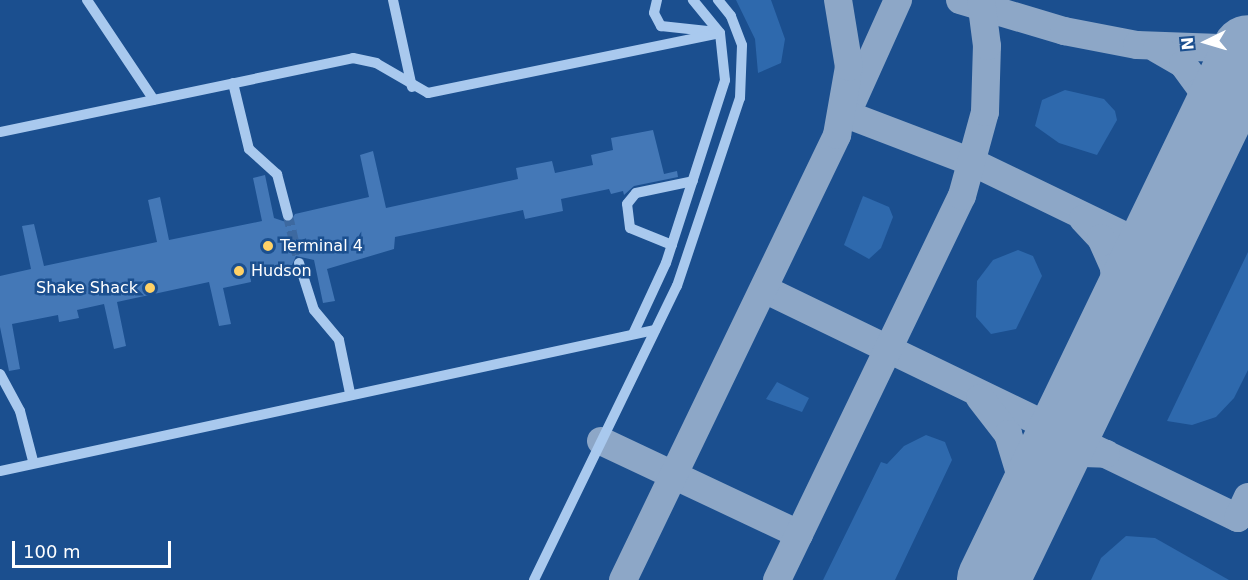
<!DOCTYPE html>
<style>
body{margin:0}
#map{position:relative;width:1248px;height:580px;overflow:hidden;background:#1b4f8f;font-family:"DejaVu Sans",sans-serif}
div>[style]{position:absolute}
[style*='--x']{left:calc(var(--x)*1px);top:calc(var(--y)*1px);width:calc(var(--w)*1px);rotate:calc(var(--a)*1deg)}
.green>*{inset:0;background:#2e69ad}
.taxiway>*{height:28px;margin:-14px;padding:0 14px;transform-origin:14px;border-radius:14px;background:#8da7c7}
.runway>*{height:72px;margin:-36px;padding:0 36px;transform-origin:36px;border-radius:36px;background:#8da7c7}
.building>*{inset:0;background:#4478b7}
.minor-tunnel>*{height:10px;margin-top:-5px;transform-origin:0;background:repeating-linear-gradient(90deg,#3d69a0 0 10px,transparent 0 15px)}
.minor>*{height:10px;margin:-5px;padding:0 5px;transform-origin:5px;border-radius:5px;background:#a9c9ee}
.dots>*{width:16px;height:16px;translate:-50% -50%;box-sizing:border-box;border:3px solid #1b4f8f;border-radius:50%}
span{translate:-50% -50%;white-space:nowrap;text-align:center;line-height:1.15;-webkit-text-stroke:5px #1b4f8f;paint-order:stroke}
.poi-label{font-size:16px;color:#fff}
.left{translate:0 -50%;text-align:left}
.right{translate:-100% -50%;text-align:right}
.north{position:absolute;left:1176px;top:12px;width:60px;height:60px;-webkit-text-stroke:4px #1b4f8f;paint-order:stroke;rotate:265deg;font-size:16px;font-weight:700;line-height:24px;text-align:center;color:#fff}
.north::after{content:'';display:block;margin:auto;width:21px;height:27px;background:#fff;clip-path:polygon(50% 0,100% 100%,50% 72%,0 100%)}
.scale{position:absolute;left:12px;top:541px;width:159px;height:27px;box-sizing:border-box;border:3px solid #fff;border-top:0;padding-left:8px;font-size:18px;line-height:21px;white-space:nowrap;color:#fff;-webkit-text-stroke:4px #1b4f8f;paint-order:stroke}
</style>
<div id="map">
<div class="green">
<i style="clip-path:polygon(736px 0,771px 0,785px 39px,781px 63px,758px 73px,755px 39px)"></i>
<i style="clip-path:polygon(1065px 90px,1104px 99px,1115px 111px,1117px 120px,1097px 155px,1059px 143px,1035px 126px,1042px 100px)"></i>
<i style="clip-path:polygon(863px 196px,889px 207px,893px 217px,881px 248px,869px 259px,844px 245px)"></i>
<i style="clip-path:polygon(1018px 250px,1033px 256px,1042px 276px,1016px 329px,991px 334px,976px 317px,977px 281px,993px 260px)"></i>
<i style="clip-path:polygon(1248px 252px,1248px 370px,1234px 398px,1216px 417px,1192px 425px,1167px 421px)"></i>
<i style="clip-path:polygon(777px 382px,809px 398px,802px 412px,766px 399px)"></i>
<i style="clip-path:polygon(926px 435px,945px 442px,952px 460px,895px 580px,823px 580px,881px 462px,887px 464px,904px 446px)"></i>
<i style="clip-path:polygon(1126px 536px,1155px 538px,1229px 580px,1091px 580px,1101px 558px)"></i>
</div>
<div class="taxiway">
<i style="--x:960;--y:0;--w:109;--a:16.6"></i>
<i style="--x:1064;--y:31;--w:74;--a:10.9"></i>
<i style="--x:1137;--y:45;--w:111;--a:2.1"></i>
<i style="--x:1157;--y:49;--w:30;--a:30"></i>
<i style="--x:1183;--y:64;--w:32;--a:54"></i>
<i style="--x:1202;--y:90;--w:27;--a:82"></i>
<i style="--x:1206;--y:117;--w:51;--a:105.9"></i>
<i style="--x:853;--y:100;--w:110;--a:-65.8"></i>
<i style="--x:843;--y:113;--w:140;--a:20.9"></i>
<i style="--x:974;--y:163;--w:198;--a:25.8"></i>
<i style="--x:1083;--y:219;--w:26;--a:47"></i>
<i style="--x:1101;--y:238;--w:32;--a:66"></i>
<i style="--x:1114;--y:267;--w:56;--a:86.9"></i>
<i style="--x:764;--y:289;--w:526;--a:25.79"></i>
<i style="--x:1238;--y:518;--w:23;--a:-65"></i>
<i style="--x:980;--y:398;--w:46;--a:52.1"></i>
<i style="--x:1008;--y:434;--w:39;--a:73"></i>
<i style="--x:1019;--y:471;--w:36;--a:88"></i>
<i style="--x:1020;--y:507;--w:69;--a:109.5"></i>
<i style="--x:601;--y:441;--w:219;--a:25.2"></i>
<i style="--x:1031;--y:500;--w:47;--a:-53.6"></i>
<i style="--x:1059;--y:462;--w:26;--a:-21"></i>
<i style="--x:1083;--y:453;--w:23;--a:2"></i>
<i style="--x:623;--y:580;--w:494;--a:-64.3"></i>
<i style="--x:837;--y:135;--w:69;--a:-80"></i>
<i style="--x:849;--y:67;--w:68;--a:-99.3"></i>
<i style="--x:777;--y:580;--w:426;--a:-64.3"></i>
<i style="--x:962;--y:196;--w:87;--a:-74.7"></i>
<i style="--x:985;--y:112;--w:66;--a:-88.3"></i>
<i style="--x:987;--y:46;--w:46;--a:-97.4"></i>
</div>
<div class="runway">
<i style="--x:993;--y:580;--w:587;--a:-64.26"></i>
</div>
<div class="building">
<i style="clip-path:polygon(653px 130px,664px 174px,677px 171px,678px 177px,634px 186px,624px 195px,623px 191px,611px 194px,609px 189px,561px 199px,563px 211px,525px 219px,523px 210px,395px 237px,394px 249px,327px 269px,335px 301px,323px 303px,314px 260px,296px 256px,292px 265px,250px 273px,251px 282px,223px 288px,231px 324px,219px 326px,209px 282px,117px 302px,126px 346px,114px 349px,104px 304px,77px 310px,79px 318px,59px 322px,58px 315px,12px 324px,20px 369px,9px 371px,0 327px,0 276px,31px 269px,22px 226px,34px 224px,44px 266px,157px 242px,148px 200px,160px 197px,169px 240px,262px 221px,253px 178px,265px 175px,274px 218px,289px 223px,295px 214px,369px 197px,360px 155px,373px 151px,386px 208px,518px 179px,516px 168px,552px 161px,555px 173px,593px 165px,591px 155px,613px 150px,611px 138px)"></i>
</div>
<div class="minor-tunnel">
<i style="--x:288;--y:216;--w:48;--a:76.8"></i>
</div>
<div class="minor">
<i style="--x:87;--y:0;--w:120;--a:56.2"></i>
<i style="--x:393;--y:0;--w:89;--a:77.7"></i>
<i style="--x:657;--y:0;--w:13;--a:103"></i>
<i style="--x:654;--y:13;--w:15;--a:62"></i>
<i style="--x:661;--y:26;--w:56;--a:6.1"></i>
<i style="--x:233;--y:83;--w:68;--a:76.4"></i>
<i style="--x:249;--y:149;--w:38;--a:42"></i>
<i style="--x:277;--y:174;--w:43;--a:75.3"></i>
<i style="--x:0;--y:132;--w:361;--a:-11.8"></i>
<i style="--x:353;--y:58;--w:24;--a:12"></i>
<i style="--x:376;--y:63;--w:60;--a:30"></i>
<i style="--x:428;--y:93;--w:298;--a:-11.6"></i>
<i style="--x:672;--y:245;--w:45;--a:-158"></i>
<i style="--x:630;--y:228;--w:24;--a:-97"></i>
<i style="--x:627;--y:204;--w:14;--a:-51"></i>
<i style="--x:636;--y:193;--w:58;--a:-11.9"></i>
<i style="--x:299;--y:263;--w:49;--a:72.3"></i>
<i style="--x:314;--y:310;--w:39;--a:50"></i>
<i style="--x:339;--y:340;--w:54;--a:78.3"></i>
<i style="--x:633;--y:334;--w:78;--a:-65.1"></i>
<i style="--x:666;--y:263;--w:192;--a:-72.1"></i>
<i style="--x:725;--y:80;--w:47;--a:-96.1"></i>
<i style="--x:720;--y:33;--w:43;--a:-129.3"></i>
<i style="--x:0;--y:374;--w:42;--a:61.6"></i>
<i style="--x:20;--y:411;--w:52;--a:75.4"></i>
<i style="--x:0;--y:471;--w:670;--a:-12.15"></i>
<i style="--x:534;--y:580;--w:327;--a:-64.1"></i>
<i style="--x:677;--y:286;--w:198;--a:-71.5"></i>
<i style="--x:740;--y:98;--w:53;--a:-87.8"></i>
<i style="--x:742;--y:45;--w:31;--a:-111"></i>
<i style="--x:731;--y:16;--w:21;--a:-129"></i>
</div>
<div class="dots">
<i style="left:268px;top:246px;background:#ffd166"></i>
<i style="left:239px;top:271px;background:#ffd166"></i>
<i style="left:150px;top:288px;background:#ffd166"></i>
</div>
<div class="poi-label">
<span class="left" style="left:280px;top:246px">Terminal 4</span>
<span class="left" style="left:251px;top:271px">Hudson</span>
<span class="right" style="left:138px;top:288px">Shake Shack</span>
</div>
<div class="north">N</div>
<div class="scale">100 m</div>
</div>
